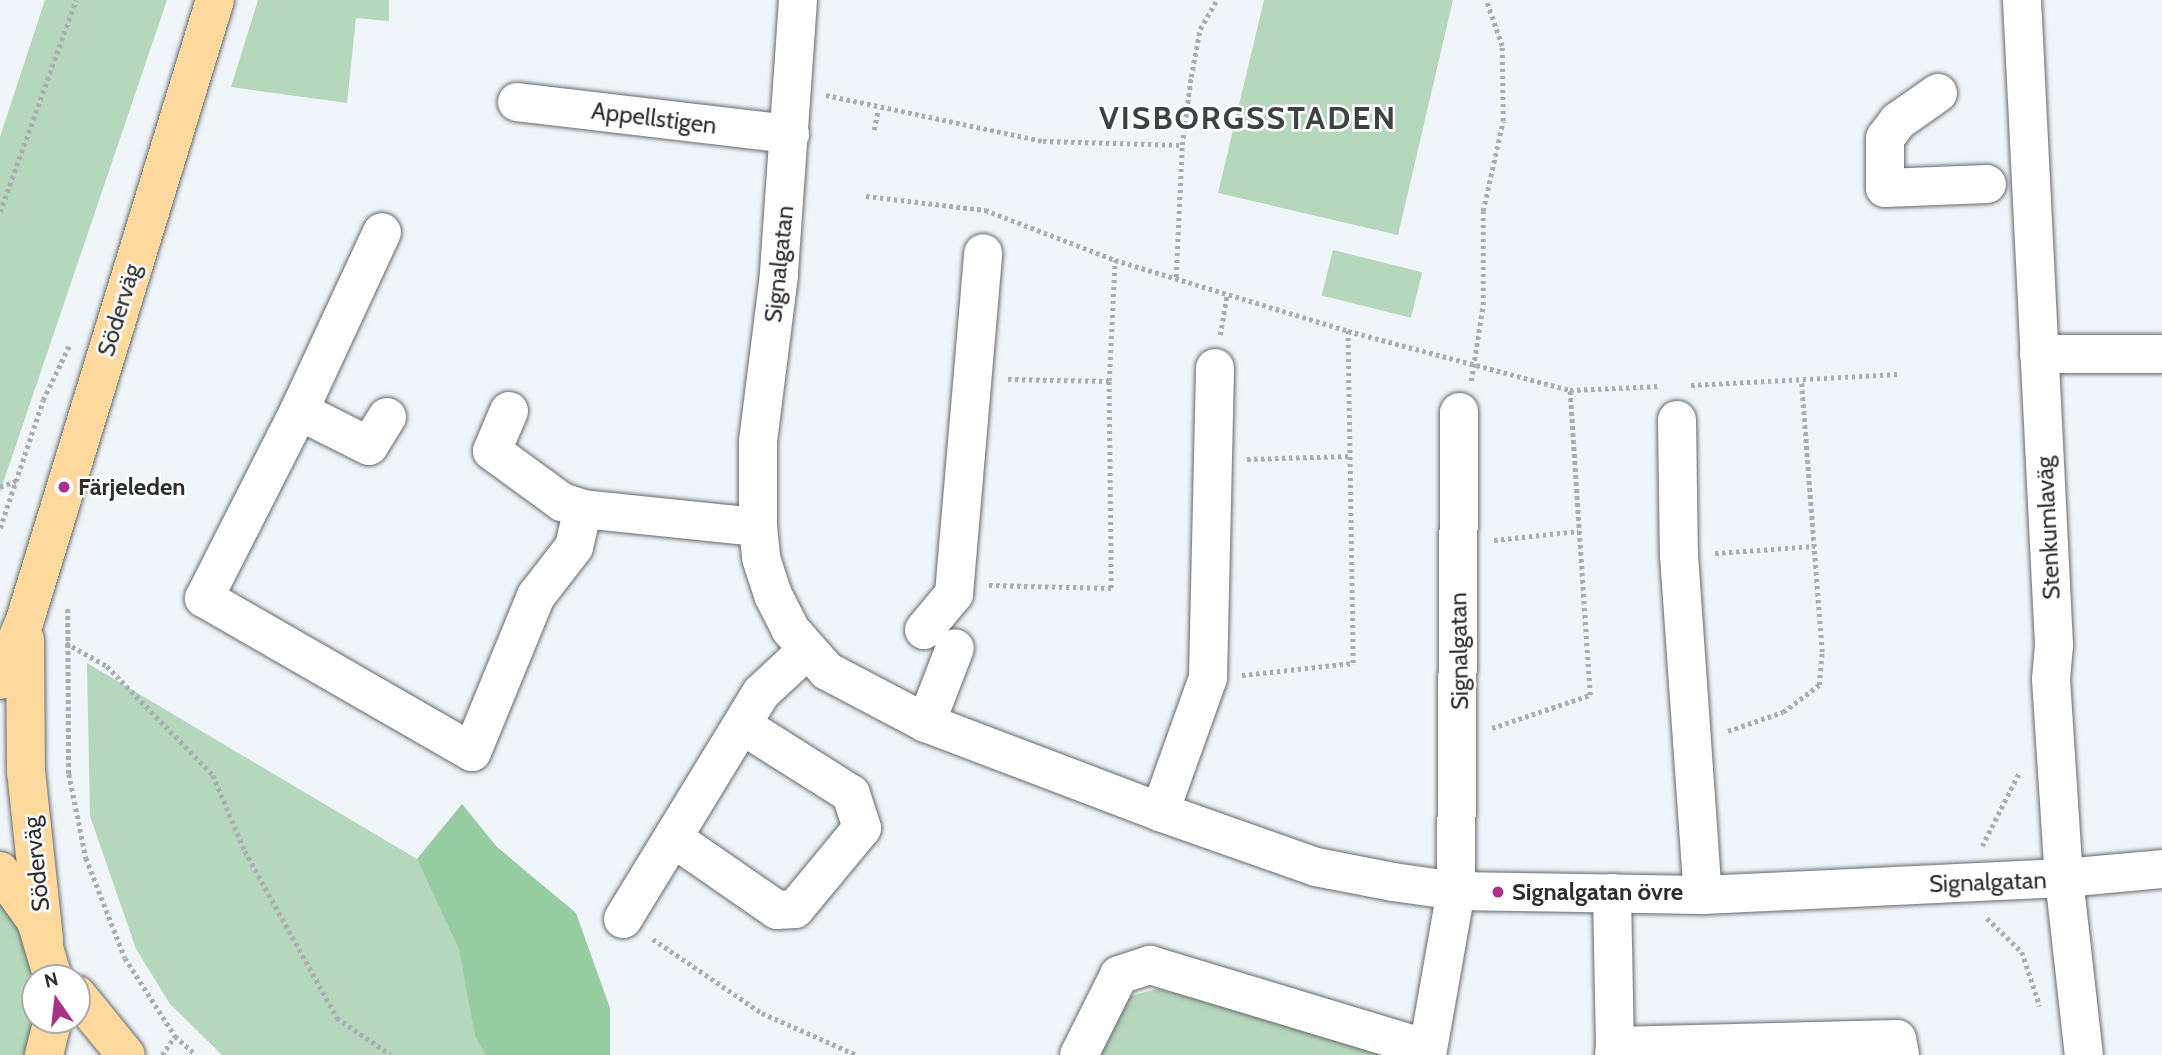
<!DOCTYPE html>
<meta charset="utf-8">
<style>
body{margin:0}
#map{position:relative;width:2162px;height:1055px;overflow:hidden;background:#f0f5fa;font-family:Cabin,sans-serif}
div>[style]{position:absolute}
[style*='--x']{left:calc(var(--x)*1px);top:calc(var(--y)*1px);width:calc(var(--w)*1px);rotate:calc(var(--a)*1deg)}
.green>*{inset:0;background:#b5d7bb;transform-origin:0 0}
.forest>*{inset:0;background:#96cda0}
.path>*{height:4.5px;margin-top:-2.25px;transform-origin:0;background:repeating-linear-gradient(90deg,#aaaeb2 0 3.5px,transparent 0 7px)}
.roads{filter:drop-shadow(0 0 2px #656a6d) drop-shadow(0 0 2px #656a6d)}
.minor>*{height:38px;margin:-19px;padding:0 19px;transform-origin:19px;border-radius:19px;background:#fff}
.major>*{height:38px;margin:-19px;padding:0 19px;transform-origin:19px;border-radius:19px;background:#fdd99e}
.dots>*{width:19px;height:19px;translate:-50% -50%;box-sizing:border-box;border:4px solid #fff;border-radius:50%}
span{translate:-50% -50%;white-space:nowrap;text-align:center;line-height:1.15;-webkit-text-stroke:5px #fff;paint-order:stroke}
.street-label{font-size:24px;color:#2d2e30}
.poi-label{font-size:24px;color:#2d2e30;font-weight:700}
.left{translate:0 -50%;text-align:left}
.district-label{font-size:32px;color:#3e4245;font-weight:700;letter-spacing:2px}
.north{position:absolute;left:21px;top:964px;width:70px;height:70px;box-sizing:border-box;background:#fff;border:2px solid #ababac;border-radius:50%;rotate:346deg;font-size:19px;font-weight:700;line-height:28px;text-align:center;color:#2d2e30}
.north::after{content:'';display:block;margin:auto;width:24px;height:32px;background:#a93289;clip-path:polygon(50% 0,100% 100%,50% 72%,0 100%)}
</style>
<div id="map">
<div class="green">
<i style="clip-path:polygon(45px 0,167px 0,0 492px,0 137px)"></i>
<i style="clip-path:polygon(258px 0,389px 0,389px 21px,356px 18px,347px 103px,231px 87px)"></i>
<i style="clip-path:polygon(1264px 0,1453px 0,1398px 235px,1218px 193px)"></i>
<i style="left:1333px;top:250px;width:92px;height:47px;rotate:14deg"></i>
<i style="clip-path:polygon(87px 663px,417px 859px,460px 949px,475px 1035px,486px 1055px,222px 1055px,170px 1004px,136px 949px,90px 816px)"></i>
<i style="clip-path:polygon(0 899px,20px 927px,35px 977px,35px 1016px,24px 1055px,0 1055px)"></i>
<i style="clip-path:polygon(1157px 989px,1220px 1004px,1396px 1055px,1097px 1055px,1127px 997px)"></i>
</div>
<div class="forest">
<i style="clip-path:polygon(462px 804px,497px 847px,576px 913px,610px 1008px,610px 1055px,486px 1055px,475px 1036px,459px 949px,417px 859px)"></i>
</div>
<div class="path">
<i style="--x:826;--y:95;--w:222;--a:12"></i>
<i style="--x:1043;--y:141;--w:139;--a:1.6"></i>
<i style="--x:874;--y:130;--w:21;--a:-79"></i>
<i style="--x:866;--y:196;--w:120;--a:6.7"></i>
<i style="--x:985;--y:210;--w:139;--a:21"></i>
<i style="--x:1115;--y:260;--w:244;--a:16.9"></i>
<i style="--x:1348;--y:331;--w:230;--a:14.9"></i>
<i style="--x:1570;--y:390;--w:91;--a:-2.5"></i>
<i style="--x:0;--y:212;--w:225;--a:-70.3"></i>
<i style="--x:1176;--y:277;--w:132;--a:-87.4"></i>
<i style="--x:1182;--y:145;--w:69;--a:-82.5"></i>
<i style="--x:1191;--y:77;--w:49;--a:-79.4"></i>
<i style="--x:1200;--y:29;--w:34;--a:-60"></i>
<i style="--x:1220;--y:335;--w:42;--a:-80.3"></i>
<i style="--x:1008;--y:379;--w:101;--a:1.1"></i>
<i style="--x:1471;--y:381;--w:77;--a:-81"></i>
<i style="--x:1483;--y:305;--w:94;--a:-90"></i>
<i style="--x:1483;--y:211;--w:92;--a:-77.5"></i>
<i style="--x:1503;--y:121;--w:75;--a:-90.8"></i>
<i style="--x:1502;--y:46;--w:49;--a:-109.2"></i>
<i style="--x:1691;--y:385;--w:208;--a:-3"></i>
<i style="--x:1247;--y:459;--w:103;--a:-1.7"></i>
<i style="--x:0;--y:487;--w:17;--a:-21"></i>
<i style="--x:0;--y:528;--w:135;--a:-71.4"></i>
<i style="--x:43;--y:400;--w:60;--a:-64.3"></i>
<i style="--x:1494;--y:540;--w:85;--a:-6"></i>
<i style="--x:1715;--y:553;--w:100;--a:-4"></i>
<i style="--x:989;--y:585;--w:122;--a:1.4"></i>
<i style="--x:1111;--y:588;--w:207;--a:-90.6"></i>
<i style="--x:1109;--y:381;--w:121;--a:-87.2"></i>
<i style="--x:68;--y:609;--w:165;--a:89.7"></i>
<i style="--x:69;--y:774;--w:86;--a:78.6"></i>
<i style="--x:86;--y:858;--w:107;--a:68.7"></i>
<i style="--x:125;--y:958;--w:93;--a:57.3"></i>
<i style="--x:175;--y:1036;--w:28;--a:42"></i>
<i style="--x:66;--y:643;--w:47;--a:29.3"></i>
<i style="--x:107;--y:666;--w:152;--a:45.8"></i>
<i style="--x:213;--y:775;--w:82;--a:67.2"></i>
<i style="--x:245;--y:851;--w:191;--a:61.1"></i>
<i style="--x:337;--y:1018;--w:65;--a:34.4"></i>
<i style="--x:1242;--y:675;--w:112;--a:-6.2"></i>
<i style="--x:1353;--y:663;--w:332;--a:-90.9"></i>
<i style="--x:1492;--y:728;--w:103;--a:-18.6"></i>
<i style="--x:1590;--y:695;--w:306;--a:-93.8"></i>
<i style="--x:1728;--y:731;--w:58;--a:-19.1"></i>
<i style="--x:1783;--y:712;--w:45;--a:-36.9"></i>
<i style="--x:1819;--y:685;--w:33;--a:-85"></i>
<i style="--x:1822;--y:652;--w:272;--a:-94.4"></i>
<i style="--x:1982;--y:846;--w:82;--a:-63.1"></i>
<i style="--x:1987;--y:918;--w:49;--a:44.2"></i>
<i style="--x:2022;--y:952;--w:57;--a:71.6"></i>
<i style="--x:653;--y:939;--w:132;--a:34.2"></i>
<i style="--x:762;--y:1013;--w:104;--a:23.9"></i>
<i style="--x:162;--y:1055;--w:23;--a:-56"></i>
</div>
<div class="roads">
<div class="minor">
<i style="--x:798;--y:0;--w:276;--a:94"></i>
<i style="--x:779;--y:275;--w:168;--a:97.2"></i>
<i style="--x:758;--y:442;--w:85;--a:90"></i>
<i style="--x:758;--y:527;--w:31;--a:84"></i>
<i style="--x:761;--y:558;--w:39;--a:72"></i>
<i style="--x:773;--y:595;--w:38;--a:63"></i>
<i style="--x:790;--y:629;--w:56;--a:48.6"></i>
<i style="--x:827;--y:671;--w:112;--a:27.7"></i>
<i style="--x:926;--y:723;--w:250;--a:20.8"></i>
<i style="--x:1160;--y:812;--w:165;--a:19.4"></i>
<i style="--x:1316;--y:867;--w:78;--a:11"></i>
<i style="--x:1393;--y:882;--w:64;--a:8.1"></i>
<i style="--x:1456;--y:891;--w:247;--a:0.9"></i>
<i style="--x:1703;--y:895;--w:361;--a:-2.7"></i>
<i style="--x:2064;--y:878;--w:98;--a:-5.2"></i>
<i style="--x:2022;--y:0;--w:646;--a:87.16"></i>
<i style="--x:2054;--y:645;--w:34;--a:95"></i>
<i style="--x:2051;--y:679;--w:199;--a:86.3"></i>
<i style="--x:2064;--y:878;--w:178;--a:83.6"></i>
<i style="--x:1938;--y:93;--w:49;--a:145"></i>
<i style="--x:1898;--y:121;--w:21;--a:127"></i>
<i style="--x:1885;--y:138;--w:50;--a:90"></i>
<i style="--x:1885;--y:188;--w:102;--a:-2.2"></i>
<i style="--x:517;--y:102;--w:275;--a:6.7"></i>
<i style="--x:2039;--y:354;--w:123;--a:0"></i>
<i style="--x:299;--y:411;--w:197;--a:-65.1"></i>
<i style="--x:509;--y:411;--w:43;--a:113"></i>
<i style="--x:492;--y:451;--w:87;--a:36.1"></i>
<i style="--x:562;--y:502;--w:22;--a:18"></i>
<i style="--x:583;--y:509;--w:176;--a:5.9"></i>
<i style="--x:387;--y:417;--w:34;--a:122"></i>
<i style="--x:369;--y:446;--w:78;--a:-153.4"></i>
<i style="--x:299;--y:411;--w:210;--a:116.9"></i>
<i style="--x:204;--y:598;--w:309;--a:29.9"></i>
<i style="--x:472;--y:752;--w:169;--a:-67.7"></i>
<i style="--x:536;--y:596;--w:62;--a:-52.2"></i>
<i style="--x:574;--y:547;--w:39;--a:-77"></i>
<i style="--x:1677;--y:420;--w:135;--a:89.2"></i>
<i style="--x:1679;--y:555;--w:341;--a:86"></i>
<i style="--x:924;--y:630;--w:47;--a:-50.2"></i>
<i style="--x:954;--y:594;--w:342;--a:-85.1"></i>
<i style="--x:926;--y:723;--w:80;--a:-68.9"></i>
<i style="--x:1160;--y:812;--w:142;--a:-70.3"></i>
<i style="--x:1208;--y:678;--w:310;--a:-88.7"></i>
<i style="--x:673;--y:838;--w:126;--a:34.7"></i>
<i style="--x:777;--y:910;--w:18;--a:-3"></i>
<i style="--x:795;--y:909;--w:105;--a:-50.4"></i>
<i style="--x:862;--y:828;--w:36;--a:-108"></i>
<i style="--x:851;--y:794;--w:129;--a:-147.7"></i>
<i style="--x:1612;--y:893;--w:153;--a:88.9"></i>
<i style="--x:623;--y:919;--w:265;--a:-58.6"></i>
<i style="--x:761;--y:693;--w:64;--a:-43.1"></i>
<i style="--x:1079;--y:1055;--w:89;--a:-63.4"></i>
<i style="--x:1119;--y:975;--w:33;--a:-18"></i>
<i style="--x:1150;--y:965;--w:290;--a:16.8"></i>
<i style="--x:1427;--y:1055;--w:167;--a:-80"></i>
<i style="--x:1456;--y:891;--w:479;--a:-89.6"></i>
<i style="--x:1614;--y:1055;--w:9;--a:-84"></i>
<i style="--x:1615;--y:1046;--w:282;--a:-1.4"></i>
<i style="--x:1897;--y:1039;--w:16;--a:79"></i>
</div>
<div class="major">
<i style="--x:25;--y:640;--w:131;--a:89.6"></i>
<i style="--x:26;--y:771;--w:170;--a:83.9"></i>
<i style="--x:0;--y:680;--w:65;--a:-67.4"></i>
<i style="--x:25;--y:620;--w:648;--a:-72.96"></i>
<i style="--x:0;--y:871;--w:62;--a:54.2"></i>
<i style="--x:36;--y:921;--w:59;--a:73.4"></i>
<i style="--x:77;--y:995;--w:77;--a:50.8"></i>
<i style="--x:44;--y:1055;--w:36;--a:-76"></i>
</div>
</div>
<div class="dots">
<i style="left:64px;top:487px;background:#a93289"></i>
<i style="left:1498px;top:892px;background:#a93289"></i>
</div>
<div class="street-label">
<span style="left:654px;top:118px;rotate:7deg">Appellstigen</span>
<span style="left:779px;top:264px;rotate:-84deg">Signalgatan</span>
<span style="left:119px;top:310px;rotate:-73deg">Söderväg</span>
<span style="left:2048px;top:528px;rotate:-93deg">Stenkumlaväg</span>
<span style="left:1459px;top:651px;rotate:-91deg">Signalgatan</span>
<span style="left:36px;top:864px;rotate:-96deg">Söderväg</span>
<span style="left:1988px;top:882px;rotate:-2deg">Signalgatan</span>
</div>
<div class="poi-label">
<span class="left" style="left:78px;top:487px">Färjeleden</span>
<span class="left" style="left:1512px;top:892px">Signalgatan övre</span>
</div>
<div class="district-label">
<span style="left:1248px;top:118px">VISBORGSSTADEN</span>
</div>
<div class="north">N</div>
</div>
